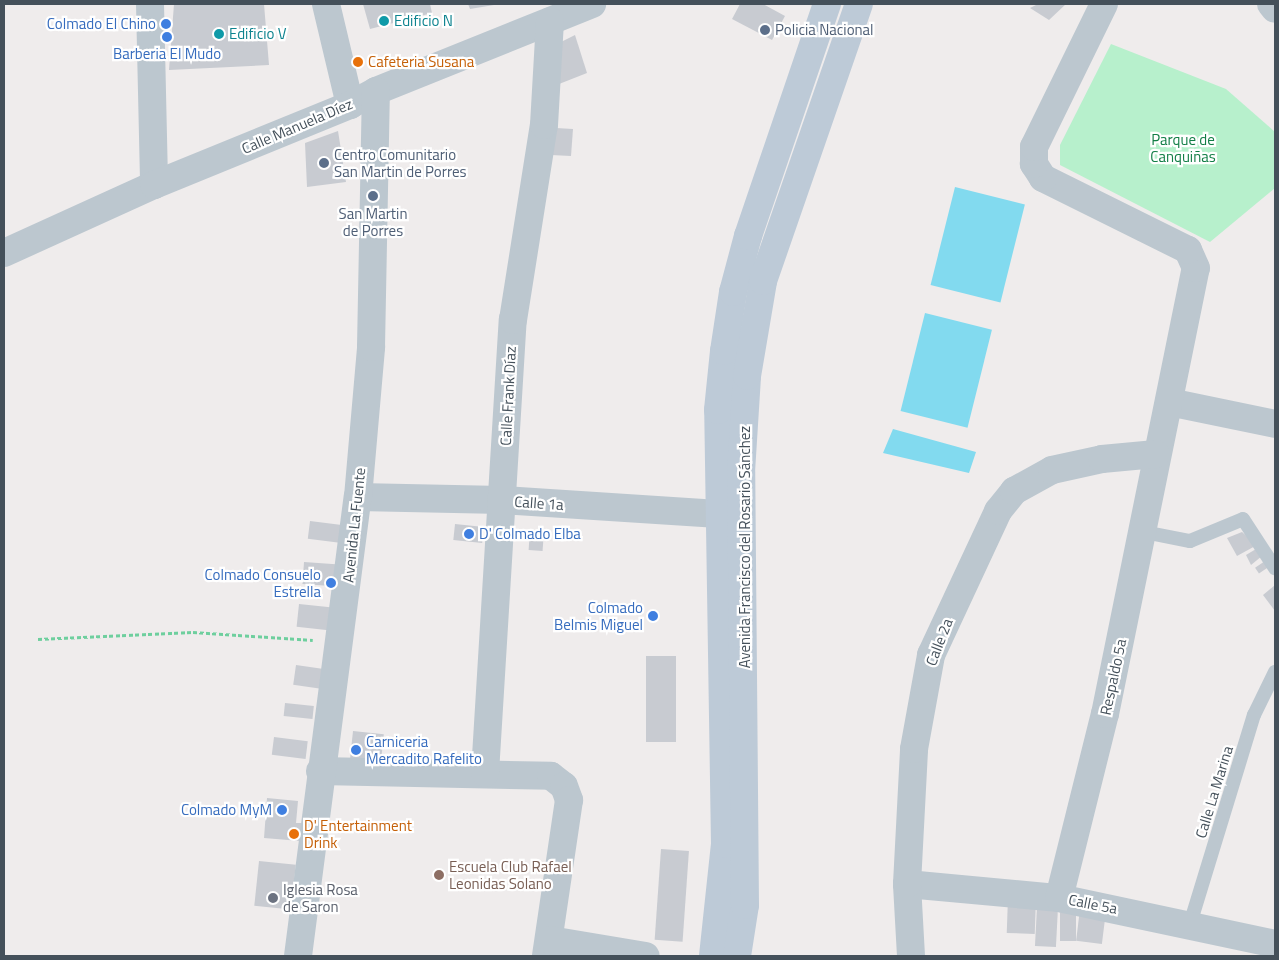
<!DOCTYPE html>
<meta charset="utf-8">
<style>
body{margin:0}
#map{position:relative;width:1279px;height:960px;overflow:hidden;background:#efecec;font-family:"Titillium Web",sans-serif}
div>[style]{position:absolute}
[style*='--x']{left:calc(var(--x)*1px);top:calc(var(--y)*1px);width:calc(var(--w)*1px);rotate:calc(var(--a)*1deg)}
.green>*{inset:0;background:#b7f0cc}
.water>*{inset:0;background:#82daef;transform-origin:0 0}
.building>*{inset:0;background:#c8cbd1;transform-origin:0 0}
.path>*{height:3px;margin-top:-1.5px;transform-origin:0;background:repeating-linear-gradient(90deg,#6ecf9e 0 4px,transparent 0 6.5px)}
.lane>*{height:14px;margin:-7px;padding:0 7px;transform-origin:7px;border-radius:7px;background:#bcc7cf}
.street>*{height:28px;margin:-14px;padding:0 14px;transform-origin:14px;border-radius:14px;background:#bcc7cf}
.secondary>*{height:28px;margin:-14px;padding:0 14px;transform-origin:14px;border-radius:14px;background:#bdcad7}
.dots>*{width:14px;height:14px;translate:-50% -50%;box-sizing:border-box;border:2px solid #fff;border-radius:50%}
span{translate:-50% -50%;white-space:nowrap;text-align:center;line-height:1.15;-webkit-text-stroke:4.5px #fff;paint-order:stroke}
.culture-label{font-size:15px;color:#0d838f}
.left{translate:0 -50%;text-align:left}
.shop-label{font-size:15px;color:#366cbe}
.right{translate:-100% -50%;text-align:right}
.service-label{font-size:15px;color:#4e5e75}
.food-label{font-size:15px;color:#c56008}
.street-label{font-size:15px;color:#44505a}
.park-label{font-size:15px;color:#127e46}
.education-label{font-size:15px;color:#785e54}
.worship-label{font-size:15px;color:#5b616d}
.frame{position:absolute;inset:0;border:5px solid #44505a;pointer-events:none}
</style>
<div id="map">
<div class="green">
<i style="clip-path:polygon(1111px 44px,1226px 89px,1275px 132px,1275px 188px,1210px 242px,1060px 165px,1060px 145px)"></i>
</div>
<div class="water">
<i style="left:955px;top:187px;width:72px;height:101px;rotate:14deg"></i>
<i style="left:925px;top:313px;width:69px;height:101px;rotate:14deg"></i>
<i style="clip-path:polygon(893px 429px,976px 452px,969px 473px,883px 453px)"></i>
</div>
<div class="building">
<i style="clip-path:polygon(174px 4px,264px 4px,269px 65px,169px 70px)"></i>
<i style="clip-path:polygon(363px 4px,430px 4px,432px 13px,370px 29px)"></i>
<i style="clip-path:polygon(468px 4px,494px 4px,494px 5px,470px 9px)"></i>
<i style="clip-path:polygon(740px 4px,763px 4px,785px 16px,772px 40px,732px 19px)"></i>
<i style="clip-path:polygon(1038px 4px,1066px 4px,1049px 20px,1030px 8px)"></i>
<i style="clip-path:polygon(575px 35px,587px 73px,554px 86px,559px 43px)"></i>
<i style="clip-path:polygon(556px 128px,573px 129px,571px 156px,551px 155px)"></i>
<i style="clip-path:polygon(338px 131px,346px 182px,307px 187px,305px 143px)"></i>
<i style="left:310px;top:521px;width:34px;height:18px;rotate:7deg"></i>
<i style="left:455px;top:524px;width:29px;height:16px;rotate:6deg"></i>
<i style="left:530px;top:530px;width:14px;height:20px;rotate:4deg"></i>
<i style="clip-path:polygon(1242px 532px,1257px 545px,1237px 556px,1227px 538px)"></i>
<i style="clip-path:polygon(1256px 549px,1262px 556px,1251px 565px,1246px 555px)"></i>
<i style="left:1265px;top:561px;width:7px;height:12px;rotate:56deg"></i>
<i style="left:304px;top:562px;width:39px;height:22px;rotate:4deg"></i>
<i style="clip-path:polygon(1275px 585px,1275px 611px,1263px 595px)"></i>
<i style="left:299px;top:604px;width:41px;height:23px;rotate:6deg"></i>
<i style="left:646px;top:656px;width:30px;height:86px"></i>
<i style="left:296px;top:665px;width:28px;height:20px;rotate:8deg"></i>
<i style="left:285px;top:703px;width:29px;height:13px;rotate:6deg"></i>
<i style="left:353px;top:731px;width:31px;height:30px;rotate:6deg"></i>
<i style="left:274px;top:737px;width:34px;height:18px;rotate:7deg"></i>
<i style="clip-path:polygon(267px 798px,298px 801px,296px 823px,302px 823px,300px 841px,264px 838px)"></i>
<i style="left:661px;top:849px;width:28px;height:91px;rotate:4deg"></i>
<i style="left:259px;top:861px;width:37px;height:45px;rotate:6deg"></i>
<i style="left:1008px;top:897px;width:28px;height:36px;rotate:2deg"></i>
<i style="left:1037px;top:907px;width:21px;height:39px;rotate:3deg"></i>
<i style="left:1060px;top:909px;width:16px;height:32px"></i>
<i style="left:1080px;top:909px;width:26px;height:32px;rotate:7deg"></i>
</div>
<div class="path">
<i style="--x:38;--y:639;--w:155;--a:-2.6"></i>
<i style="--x:193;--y:632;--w:120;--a:3.8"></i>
</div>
<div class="lane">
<i style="--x:1144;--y:532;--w:47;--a:11.1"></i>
<i style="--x:1190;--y:541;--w:57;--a:-22.5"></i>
<i style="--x:1243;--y:519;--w:59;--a:56.9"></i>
<i style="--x:1190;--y:924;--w:219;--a:-73"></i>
<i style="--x:1254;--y:715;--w:48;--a:-64"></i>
</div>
<div class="street">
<i style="--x:150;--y:4;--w:181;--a:88.7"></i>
<i style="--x:326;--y:4;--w:104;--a:76.6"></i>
<i style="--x:1271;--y:4;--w:6;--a:51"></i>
<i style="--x:4;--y:253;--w:165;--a:-24.4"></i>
<i style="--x:154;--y:185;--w:212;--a:-22.2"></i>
<i style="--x:350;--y:105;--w:30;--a:-28"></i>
<i style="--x:376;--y:91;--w:233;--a:-21.9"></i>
<i style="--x:1169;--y:402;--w:108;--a:11.7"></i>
<i style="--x:358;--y:497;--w:144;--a:1.2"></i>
<i style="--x:502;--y:500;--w:217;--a:3.7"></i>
<i style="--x:320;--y:771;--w:231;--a:1.2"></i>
<i style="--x:551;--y:776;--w:16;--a:38"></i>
<i style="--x:564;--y:786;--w:15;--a:70"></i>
<i style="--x:569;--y:800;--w:158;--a:98.4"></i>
<i style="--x:485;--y:773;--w:454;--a:-86.5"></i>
<i style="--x:513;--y:320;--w:197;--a:-81"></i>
<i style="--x:544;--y:125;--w:104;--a:-86.7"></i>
<i style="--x:907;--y:884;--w:153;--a:5.3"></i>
<i style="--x:1059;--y:898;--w:221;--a:12"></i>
<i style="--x:1059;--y:898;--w:190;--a:-76"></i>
<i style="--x:1105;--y:714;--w:455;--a:-78.5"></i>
<i style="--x:1196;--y:268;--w:20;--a:-114"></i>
<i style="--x:1188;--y:250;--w:162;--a:-153.6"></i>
<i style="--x:1043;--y:178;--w:17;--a:-123"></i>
<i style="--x:1034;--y:164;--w:17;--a:-90"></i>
<i style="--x:1034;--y:147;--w:159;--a:-63.9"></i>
<i style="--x:550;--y:940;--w:97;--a:9.5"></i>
<i style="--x:298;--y:956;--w:463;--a:-82.6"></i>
<i style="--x:358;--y:497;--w:151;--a:-85"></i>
<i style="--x:371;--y:347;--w:256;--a:-88.9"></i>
<i style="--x:911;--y:956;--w:72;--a:-93.2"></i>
<i style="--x:907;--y:884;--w:135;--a:-87"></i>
<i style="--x:914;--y:749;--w:96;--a:-79.7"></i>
<i style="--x:931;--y:655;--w:159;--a:-65"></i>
<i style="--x:998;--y:511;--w:26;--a:-51"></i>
<i style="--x:1014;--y:491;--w:43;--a:-28.9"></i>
<i style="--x:1052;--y:470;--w:51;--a:-12.4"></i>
<i style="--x:1102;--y:459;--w:54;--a:-5.3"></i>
</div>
<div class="secondary">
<i style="--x:713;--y:956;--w:113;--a:-83.9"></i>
<i style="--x:725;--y:844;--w:434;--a:-90.9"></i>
<i style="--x:718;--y:410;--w:59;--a:-84.2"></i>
<i style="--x:724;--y:351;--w:60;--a:-81.3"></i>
<i style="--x:733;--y:292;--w:58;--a:-75"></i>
<i style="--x:748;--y:236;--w:245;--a:-71.2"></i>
<i style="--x:737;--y:956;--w:52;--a:-81.1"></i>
<i style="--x:745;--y:905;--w:433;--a:-90.5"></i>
<i style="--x:741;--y:472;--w:96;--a:-86.4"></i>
<i style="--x:747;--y:376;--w:96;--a:-80.4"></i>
<i style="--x:763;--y:281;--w:293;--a:-70.9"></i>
</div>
<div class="dots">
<i style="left:384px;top:21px;background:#0f9aa8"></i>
<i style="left:166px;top:24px;background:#3f7fe0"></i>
<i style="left:765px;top:30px;background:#5c6f8a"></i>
<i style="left:219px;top:34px;background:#0f9aa8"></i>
<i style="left:167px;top:37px;background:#3f7fe0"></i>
<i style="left:358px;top:62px;background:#e8710a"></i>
<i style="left:324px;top:163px;background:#5c6f8a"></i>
<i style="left:373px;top:196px;background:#5c6f8a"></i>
<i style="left:469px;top:534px;background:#3f7fe0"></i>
<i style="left:331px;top:583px;background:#3f7fe0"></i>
<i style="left:653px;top:616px;background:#3f7fe0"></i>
<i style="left:356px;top:750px;background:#3f7fe0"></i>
<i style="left:282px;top:810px;background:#3f7fe0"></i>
<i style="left:294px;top:834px;background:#e8710a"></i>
<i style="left:439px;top:875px;background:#8d6e63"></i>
<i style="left:273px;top:898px;background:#6b7280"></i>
</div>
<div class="culture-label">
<span class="left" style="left:394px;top:21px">Edificio N</span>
<span class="left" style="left:229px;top:34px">Edificio V</span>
</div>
<div class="shop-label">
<span class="right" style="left:156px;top:24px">Colmado El Chino</span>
<span style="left:167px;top:54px">Barberia El Mudo</span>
<span class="left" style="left:479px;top:534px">D' Colmado Elba</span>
<span class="right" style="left:321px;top:583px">Colmado Consuelo<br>Estrella</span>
<span class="right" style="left:643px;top:616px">Colmado<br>Belmis Miguel</span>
<span class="left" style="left:366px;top:750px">Carniceria<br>Mercadito Rafelito</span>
<span class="right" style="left:272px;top:810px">Colmado MyM</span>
</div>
<div class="service-label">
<span class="left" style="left:775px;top:30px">Policia Nacional</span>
<span class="left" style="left:334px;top:163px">Centro Comunitario<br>San Martin de Porres</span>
<span style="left:373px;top:222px">San Martin<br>de Porres</span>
</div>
<div class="food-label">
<span class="left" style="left:368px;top:62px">Cafeteria Susana</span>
<span class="left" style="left:304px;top:834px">D' Entertainment<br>Drink</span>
</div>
<div class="street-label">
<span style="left:297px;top:126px;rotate:-23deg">Calle Manuela Díez</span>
<span style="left:508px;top:396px;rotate:-87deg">Calle Frank Díaz</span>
<span style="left:539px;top:503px;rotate:4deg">Calle 1a</span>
<span style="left:354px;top:525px;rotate:-84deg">Avenida La Fuente</span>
<span style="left:745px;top:547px;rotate:-90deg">Avenida Francisco del Rosario Sánchez</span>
<span style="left:939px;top:642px;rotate:-69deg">Calle 2a</span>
<span style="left:1113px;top:677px;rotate:-78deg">Respaldo 5a</span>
<span style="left:1214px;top:792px;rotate:-73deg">Calle La Marina</span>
<span style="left:1093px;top:904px;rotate:11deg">Calle 5a</span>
</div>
<div class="park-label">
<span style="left:1183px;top:148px">Parque de<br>Canquiñas</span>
</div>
<div class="education-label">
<span class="left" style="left:449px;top:875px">Escuela Club Rafael<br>Leonidas Solano</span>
</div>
<div class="worship-label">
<span class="left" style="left:283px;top:898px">Iglesia Rosa<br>de Saron</span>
</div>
<div class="frame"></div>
</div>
